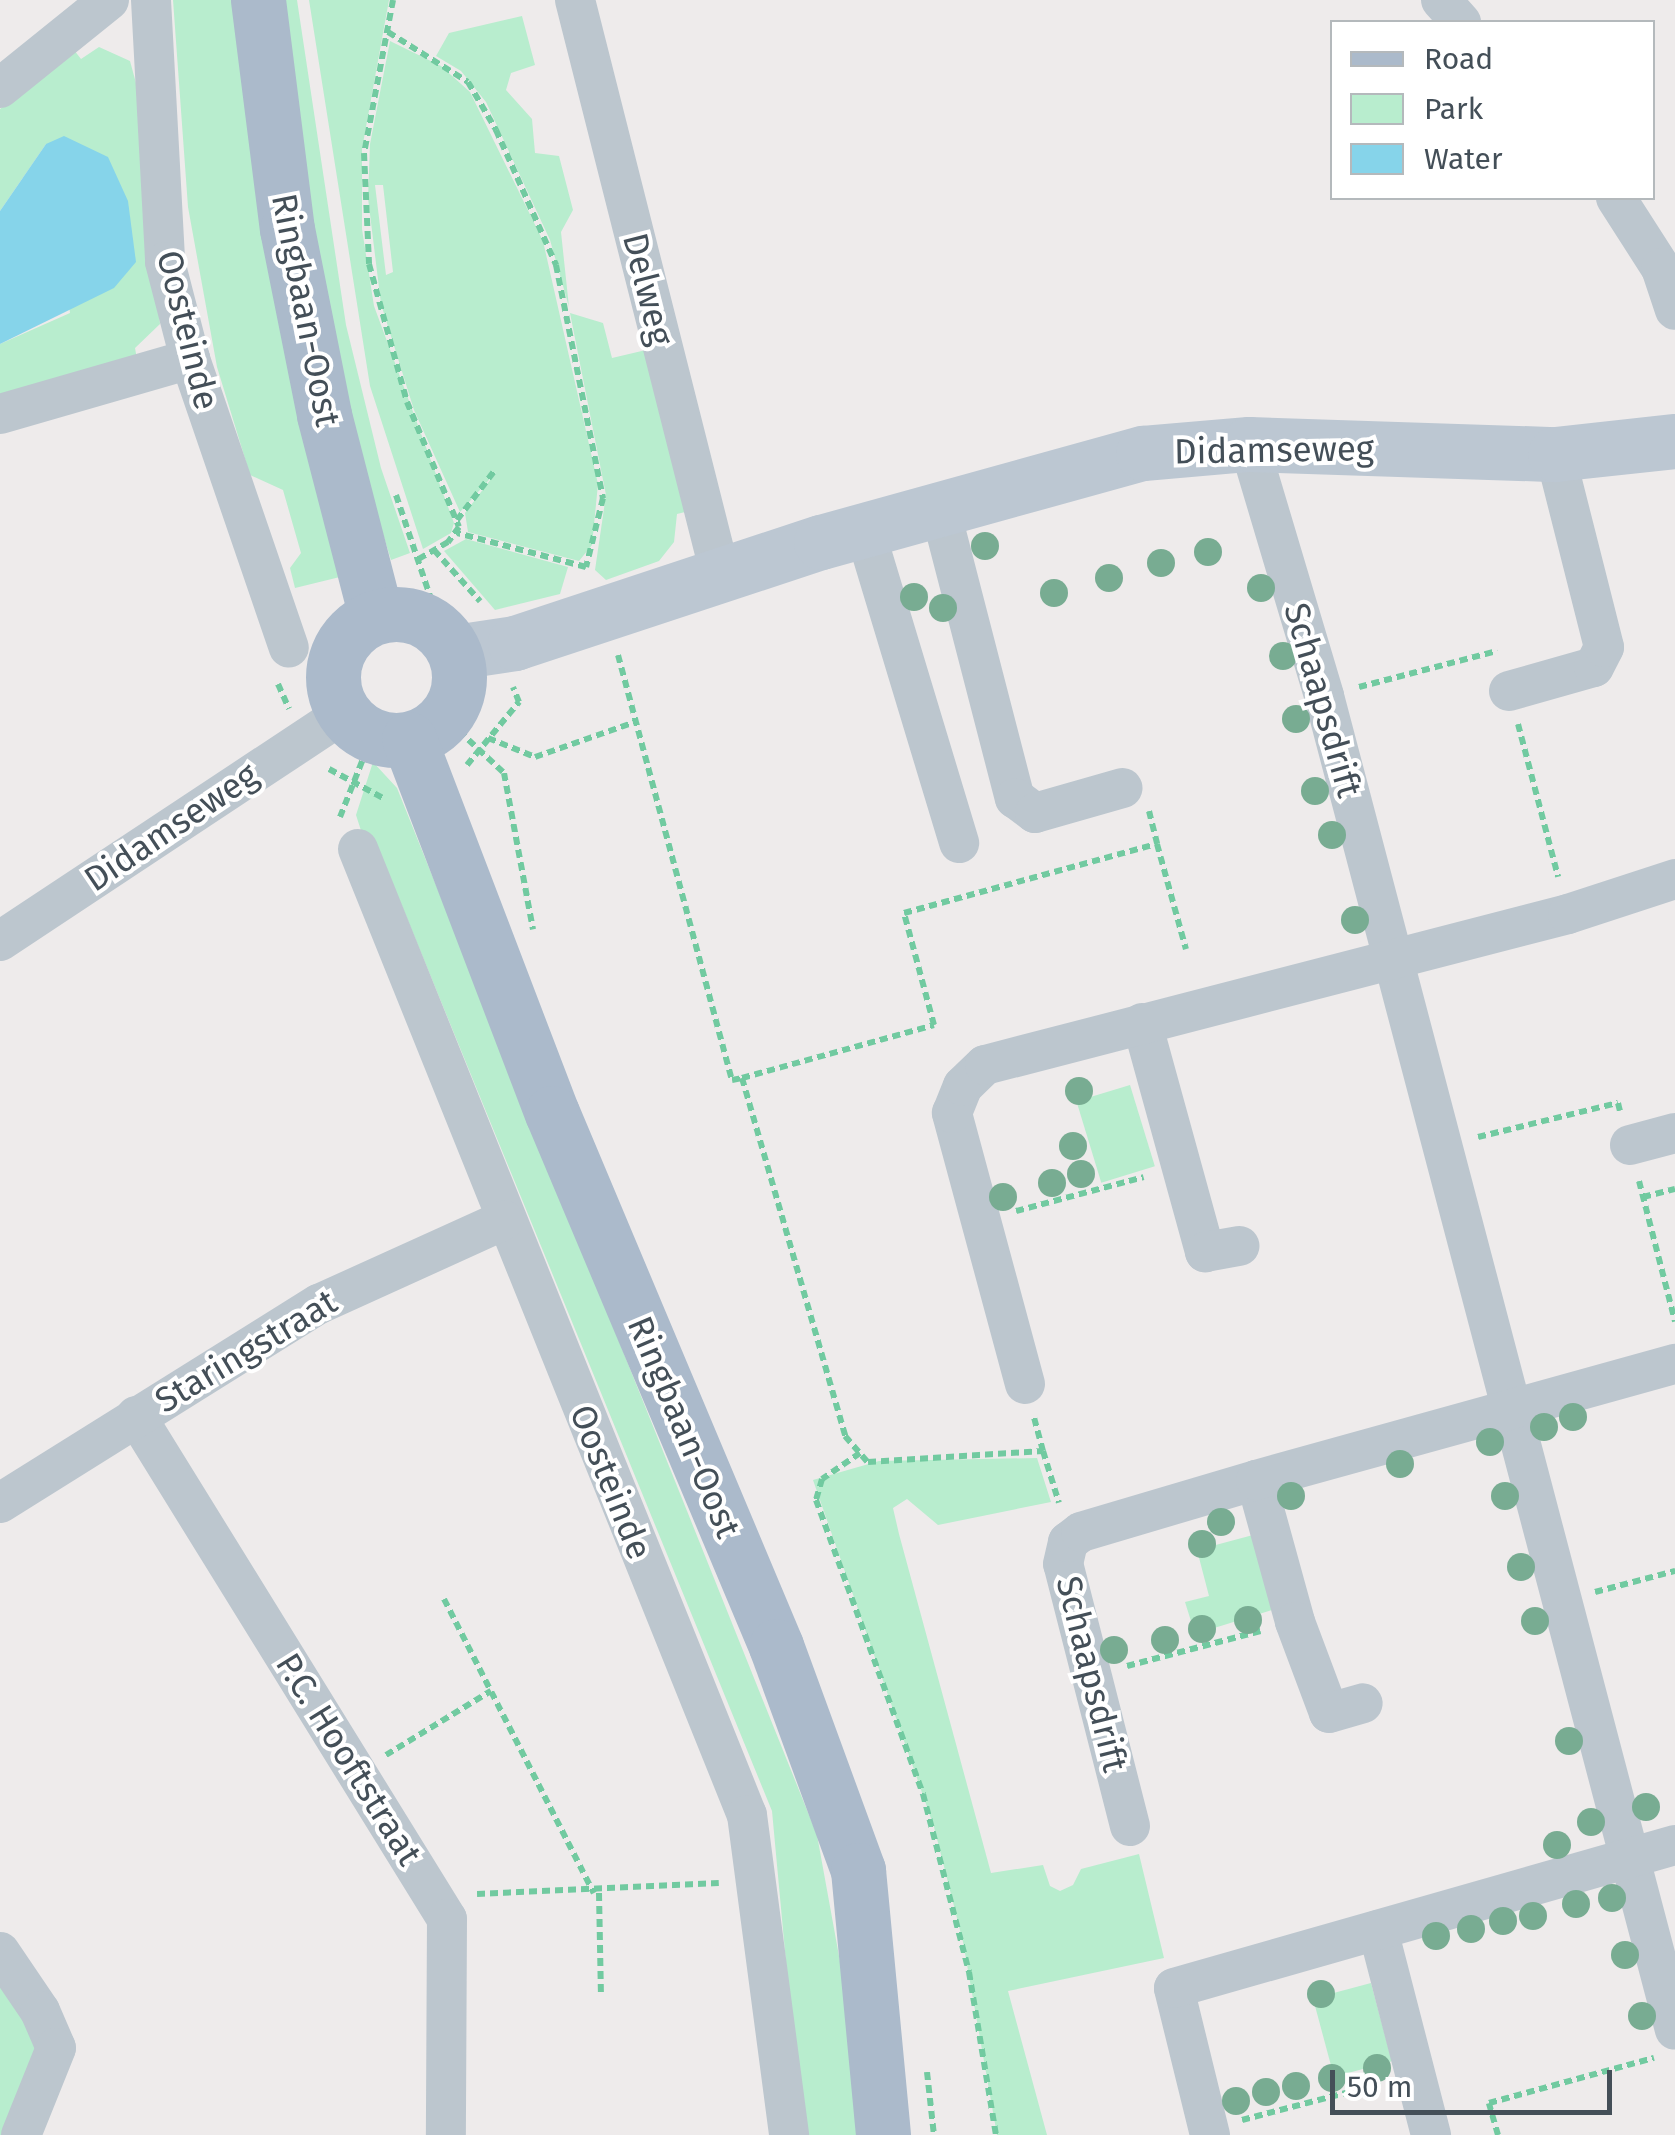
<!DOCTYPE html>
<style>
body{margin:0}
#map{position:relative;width:1675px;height:2135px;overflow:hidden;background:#eeebeb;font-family:"Fira Sans",sans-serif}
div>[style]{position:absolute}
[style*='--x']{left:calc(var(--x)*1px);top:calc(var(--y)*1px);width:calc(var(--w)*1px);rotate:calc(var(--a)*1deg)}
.green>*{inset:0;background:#b8edce;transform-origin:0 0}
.water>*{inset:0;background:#86d4ea}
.path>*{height:6px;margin-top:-3px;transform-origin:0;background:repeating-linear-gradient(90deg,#71caa0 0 8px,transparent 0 13px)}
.street>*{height:40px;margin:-20px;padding:0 20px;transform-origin:20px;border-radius:20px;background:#bcc6ce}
.secondary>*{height:55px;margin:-27.5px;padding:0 27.5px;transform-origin:27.5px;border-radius:27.5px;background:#bcc7d2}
.primary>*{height:55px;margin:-27.5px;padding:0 27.5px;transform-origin:27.5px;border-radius:27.5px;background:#abbacb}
.primary>.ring{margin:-27.5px;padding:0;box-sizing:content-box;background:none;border:55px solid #abbacb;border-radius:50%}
.trees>*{width:28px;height:28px;margin:-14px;border-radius:50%;background:#78ac92}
span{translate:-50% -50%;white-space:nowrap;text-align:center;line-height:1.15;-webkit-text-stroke:8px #fff;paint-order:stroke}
.street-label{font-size:35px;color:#444f58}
.legend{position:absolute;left:1330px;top:20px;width:325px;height:180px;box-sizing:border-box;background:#fff;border:2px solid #b4b9bc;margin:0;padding:12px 18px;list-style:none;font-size:30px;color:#444f58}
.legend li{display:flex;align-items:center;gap:20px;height:50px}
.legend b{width:50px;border:2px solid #b4b9bc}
.scale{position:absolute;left:1330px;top:2070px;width:282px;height:45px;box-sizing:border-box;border:5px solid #444f58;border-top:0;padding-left:12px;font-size:30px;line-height:35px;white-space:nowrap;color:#444f58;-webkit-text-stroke:8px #fff;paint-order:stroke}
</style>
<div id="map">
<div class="green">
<i style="clip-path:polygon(173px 0,237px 0,344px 576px,295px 588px,290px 568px,301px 553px,283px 490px,250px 475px,217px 367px,188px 207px)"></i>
<i style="clip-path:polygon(277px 0,297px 0,346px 325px,381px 468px,410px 553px,391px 560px,340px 395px)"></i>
<i style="clip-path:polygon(309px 0,389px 0,362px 149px,362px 229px,374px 306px,454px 523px,451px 533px,423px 549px,370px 386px)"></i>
<i style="clip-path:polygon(522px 16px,535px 65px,511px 73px,506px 90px,532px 119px,535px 153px,559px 156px,573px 210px,561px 232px,569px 307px,550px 240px,486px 102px,461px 71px,436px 56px,449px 33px)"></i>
<i style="clip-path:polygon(evenodd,390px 41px,441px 66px,470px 92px,543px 241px,598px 484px,592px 545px,579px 561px,468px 532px,465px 513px,497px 471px,460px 512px,414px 410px,381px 304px,368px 198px,370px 144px,390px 41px,375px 185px,383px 185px,393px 272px,386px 275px,375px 185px)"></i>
<i style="clip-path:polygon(99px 47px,130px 61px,136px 83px,160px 324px,135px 348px,137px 359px,0 397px,0 344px,70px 313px,46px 144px,0 211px,0 109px,74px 50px,81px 59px)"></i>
<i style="clip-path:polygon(570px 313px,603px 323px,612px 358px,646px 350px,689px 511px,677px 514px,674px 542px,659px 561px,606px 580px,595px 570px,606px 495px)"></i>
<i style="clip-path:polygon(466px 539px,568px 567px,560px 594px,495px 610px,444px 551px)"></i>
<i style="clip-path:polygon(373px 762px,397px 788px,817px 1835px,849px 2011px,860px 2135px,802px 2135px,772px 1811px,375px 840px,365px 843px,356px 815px)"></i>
<i style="left:1130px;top:1085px;width:85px;height:56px;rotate:73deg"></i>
<i style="clip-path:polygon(1037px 1458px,1051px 1502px,938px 1525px,907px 1499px,893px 1508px,899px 1534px,991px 1873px,1043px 1865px,1050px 1886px,1060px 1891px,1073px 1885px,1081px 1869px,1139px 1854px,1164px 1958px,1008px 1991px,1047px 2135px,997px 2135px,963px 1942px,934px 1827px,813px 1480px,879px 1461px)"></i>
<i style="clip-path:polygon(1253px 1535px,1275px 1609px,1195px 1634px,1185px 1602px,1209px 1596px,1197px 1550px)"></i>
<i style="clip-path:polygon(0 1978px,43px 2042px,1px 2135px,0 2135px)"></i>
<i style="left:1371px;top:1983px;width:81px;height:60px;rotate:75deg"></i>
</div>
<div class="water">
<i style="clip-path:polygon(64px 136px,108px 157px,128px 201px,136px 262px,114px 288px,0 344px,0 211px,46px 144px)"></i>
</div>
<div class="path">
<i style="--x:393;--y:0;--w:156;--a:100.7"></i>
<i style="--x:364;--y:153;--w:111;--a:87.4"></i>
<i style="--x:369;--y:264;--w:143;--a:74.6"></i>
<i style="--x:407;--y:402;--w:135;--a:67.4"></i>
<i style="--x:459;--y:527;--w:19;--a:126"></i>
<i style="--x:448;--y:542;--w:34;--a:150"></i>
<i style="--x:388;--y:32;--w:94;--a:32"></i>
<i style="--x:468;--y:82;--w:56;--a:59.7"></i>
<i style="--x:496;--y:130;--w:148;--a:66"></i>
<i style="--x:556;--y:265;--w:238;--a:78.6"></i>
<i style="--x:603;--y:498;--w:71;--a:103.8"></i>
<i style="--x:586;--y:567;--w:133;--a:-165.2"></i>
<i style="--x:396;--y:495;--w:113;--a:71.4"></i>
<i style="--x:457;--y:520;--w:63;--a:-52.8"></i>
<i style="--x:434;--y:550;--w:69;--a:48"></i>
<i style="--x:618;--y:655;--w:440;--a:75"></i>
<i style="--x:732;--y:1080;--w:10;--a:-11"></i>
<i style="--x:742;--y:1078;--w:373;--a:73.9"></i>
<i style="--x:845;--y:1436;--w:35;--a:49"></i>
<i style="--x:868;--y:1462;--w:175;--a:-3.6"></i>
<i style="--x:1043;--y:1451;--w:35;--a:-105"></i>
<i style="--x:278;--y:684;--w:27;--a:66"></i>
<i style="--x:1359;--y:687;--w:143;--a:-14.6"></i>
<i style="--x:1518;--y:724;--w:158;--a:75.3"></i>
<i style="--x:459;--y:731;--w:62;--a:43"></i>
<i style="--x:504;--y:773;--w:159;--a:79.5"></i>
<i style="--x:488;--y:738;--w:51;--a:22"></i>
<i style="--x:535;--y:757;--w:106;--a:-19.3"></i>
<i style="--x:467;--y:765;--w:82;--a:-50.5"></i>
<i style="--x:519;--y:702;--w:16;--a:-112"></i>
<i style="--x:329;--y:769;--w:61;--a:28.2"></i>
<i style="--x:1149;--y:811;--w:34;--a:76"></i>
<i style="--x:340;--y:817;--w:68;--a:-68.4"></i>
<i style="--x:742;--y:1078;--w:199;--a:-15.4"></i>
<i style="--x:934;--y:1025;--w:116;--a:-105"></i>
<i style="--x:904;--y:913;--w:262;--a:-15.3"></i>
<i style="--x:1157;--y:844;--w:109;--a:74.6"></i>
<i style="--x:1478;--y:1137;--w:144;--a:-13.7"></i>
<i style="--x:1618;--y:1103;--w:8;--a:76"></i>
<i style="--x:1639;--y:1181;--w:145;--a:75.6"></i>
<i style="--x:1643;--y:1197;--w:33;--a:-14"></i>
<i style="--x:1016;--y:1211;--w:132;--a:-14.9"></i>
<i style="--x:1043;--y:1451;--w:54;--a:72.9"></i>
<i style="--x:860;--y:1453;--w:46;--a:145.6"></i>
<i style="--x:822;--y:1479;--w:22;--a:106"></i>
<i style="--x:816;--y:1500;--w:313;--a:70"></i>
<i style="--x:923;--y:1794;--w:184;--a:75.5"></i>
<i style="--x:969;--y:1972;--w:165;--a:80.6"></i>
<i style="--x:1595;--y:1592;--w:83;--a:-14.7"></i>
<i style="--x:444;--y:1599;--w:330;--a:63"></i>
<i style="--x:1127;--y:1666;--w:138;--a:-14.7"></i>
<i style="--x:386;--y:1755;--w:123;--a:-31.4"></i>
<i style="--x:599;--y:1893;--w:100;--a:88.9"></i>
<i style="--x:477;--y:1894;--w:242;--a:-2.6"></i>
<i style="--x:927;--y:2072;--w:63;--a:83.7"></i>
<i style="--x:1242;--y:2120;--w:143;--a:-14.6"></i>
<i style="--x:1498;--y:2135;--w:33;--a:-106"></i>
<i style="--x:1489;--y:2103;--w:171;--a:-15.3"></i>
</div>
<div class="street">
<i style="--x:151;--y:0;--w:262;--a:86.9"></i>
<i style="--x:165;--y:262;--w:100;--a:75.5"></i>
<i style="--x:190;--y:359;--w:305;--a:71.1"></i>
<i style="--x:575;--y:0;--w:595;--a:75.8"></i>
<i style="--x:1441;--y:0;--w:30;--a:48"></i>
<i style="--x:0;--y:88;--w:140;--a:-38.9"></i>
<i style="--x:1616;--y:198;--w:83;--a:57.3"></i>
<i style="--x:1661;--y:268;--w:44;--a:71.6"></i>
<i style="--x:0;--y:414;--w:198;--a:-16.1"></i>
<i style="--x:1249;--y:444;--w:263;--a:73.4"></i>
<i style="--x:1324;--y:696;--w:1379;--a:75.26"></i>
<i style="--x:940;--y:509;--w:299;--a:75.5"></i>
<i style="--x:1015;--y:798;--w:25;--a:37"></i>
<i style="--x:1035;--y:813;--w:91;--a:-15.9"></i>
<i style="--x:865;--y:531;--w:326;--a:73.2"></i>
<i style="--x:1509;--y:691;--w:88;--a:-15.8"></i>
<i style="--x:1594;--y:667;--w:22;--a:-63"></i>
<i style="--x:1604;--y:647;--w:199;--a:-104.2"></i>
<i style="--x:358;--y:849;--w:1041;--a:68.07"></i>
<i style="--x:747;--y:1815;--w:323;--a:82.5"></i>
<i style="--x:0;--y:941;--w:411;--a:-33.5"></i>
<i style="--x:1142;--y:1023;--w:238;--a:74.6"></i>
<i style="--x:1205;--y:1252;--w:35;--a:-10"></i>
<i style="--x:1630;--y:1145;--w:47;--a:-14.9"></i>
<i style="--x:1025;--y:1384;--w:281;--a:-105.1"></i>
<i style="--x:952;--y:1113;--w:29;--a:-68"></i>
<i style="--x:963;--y:1086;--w:30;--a:-44"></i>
<i style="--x:985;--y:1065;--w:602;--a:-14.52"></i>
<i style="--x:1568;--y:914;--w:113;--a:-18.1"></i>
<i style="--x:136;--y:1416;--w:591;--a:58.27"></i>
<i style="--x:447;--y:1919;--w:216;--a:90.3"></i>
<i style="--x:1256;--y:1480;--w:147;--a:74.6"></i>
<i style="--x:1295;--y:1622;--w:97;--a:69.5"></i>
<i style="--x:1329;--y:1713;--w:35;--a:-16"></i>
<i style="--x:0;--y:1503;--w:376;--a:-32"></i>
<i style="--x:319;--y:1304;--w:203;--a:-24.4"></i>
<i style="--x:1130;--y:1826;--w:270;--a:-104.3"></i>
<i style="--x:1063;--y:1564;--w:23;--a:-77"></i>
<i style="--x:1068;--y:1542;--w:16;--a:-38"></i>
<i style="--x:1081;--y:1532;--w:183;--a:-16.5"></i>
<i style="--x:1256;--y:1480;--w:435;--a:-15.5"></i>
<i style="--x:1378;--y:1930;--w:212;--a:75.5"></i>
<i style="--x:0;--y:1952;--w:71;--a:55.9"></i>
<i style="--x:40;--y:2011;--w:40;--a:66.6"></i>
<i style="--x:56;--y:2048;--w:94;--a:111.9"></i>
<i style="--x:1210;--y:2135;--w:151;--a:-103.8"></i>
<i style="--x:1174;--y:1988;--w:521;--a:-15.93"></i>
</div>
<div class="secondary">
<i style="--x:455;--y:652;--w:61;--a:-8.5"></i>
<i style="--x:515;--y:643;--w:322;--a:-18.3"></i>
<i style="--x:821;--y:542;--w:334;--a:-15.5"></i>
<i style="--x:1143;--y:453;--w:106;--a:-4.9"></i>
<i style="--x:1249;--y:444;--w:306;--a:1.9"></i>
<i style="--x:1555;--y:454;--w:121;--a:-6.2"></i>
</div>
<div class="primary">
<i style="--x:258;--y:0;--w:231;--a:82.8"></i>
<i style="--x:287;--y:229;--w:190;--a:78.7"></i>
<i style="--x:324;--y:415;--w:208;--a:75.5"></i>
<i class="ring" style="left:333px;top:614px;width:71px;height:71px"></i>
<i style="--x:409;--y:739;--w:400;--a:69.1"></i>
<i style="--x:552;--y:1113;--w:578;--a:67.2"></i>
<i style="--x:776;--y:1646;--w:239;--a:69.9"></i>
<i style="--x:858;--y:1870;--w:266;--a:84.6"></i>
</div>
<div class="trees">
<i style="left:985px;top:546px"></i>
<i style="left:1208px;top:552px"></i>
<i style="left:1161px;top:563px"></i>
<i style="left:1109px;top:578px"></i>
<i style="left:1261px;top:588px"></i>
<i style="left:1054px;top:593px"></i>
<i style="left:914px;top:597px"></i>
<i style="left:943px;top:608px"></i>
<i style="left:1283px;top:656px"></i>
<i style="left:1296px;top:719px"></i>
<i style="left:1315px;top:791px"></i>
<i style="left:1332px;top:835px"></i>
<i style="left:1355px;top:920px"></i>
<i style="left:1079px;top:1091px"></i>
<i style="left:1073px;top:1146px"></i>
<i style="left:1081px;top:1174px"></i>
<i style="left:1052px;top:1183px"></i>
<i style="left:1003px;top:1197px"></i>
<i style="left:1573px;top:1417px"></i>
<i style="left:1544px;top:1427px"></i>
<i style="left:1490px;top:1442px"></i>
<i style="left:1400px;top:1464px"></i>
<i style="left:1291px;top:1496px"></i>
<i style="left:1505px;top:1496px"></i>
<i style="left:1221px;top:1522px"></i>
<i style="left:1202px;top:1544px"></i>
<i style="left:1521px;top:1567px"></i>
<i style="left:1248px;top:1620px"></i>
<i style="left:1535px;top:1621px"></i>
<i style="left:1202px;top:1629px"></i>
<i style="left:1165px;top:1640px"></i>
<i style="left:1114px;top:1650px"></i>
<i style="left:1569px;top:1741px"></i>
<i style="left:1646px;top:1807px"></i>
<i style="left:1591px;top:1822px"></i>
<i style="left:1557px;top:1845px"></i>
<i style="left:1612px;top:1898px"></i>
<i style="left:1576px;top:1904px"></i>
<i style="left:1533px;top:1916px"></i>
<i style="left:1503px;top:1921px"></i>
<i style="left:1471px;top:1929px"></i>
<i style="left:1436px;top:1936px"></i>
<i style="left:1625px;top:1955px"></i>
<i style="left:1321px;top:1994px"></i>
<i style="left:1642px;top:2016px"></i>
<i style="left:1377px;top:2068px"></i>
<i style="left:1332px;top:2078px"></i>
<i style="left:1296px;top:2086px"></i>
<i style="left:1266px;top:2092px"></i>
<i style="left:1236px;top:2101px"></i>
</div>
<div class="street-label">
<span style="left:648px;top:289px;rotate:76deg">Delweg</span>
<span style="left:306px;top:310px;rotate:79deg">Ringbaan-Oost</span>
<span style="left:188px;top:330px;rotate:76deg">Oosteinde</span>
<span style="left:1274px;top:450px;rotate:-1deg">Didamseweg</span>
<span style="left:1323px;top:700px;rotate:74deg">Schaapsdrift</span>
<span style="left:171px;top:827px;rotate:-34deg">Didamseweg</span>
<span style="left:246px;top:1351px;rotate:-31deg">Staringstraat</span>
<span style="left:684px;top:1427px;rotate:67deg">Ringbaan-Oost</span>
<span style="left:611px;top:1482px;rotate:68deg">Oosteinde</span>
<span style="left:1092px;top:1674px;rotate:76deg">Schaapsdrift</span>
<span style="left:349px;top:1759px;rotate:58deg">P.C. Hooftstraat</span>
</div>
<ul class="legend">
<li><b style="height:12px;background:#abbacb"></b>Road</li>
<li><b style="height:28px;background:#b8edce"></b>Park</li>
<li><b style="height:28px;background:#86d4ea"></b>Water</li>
</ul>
<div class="scale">50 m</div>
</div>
